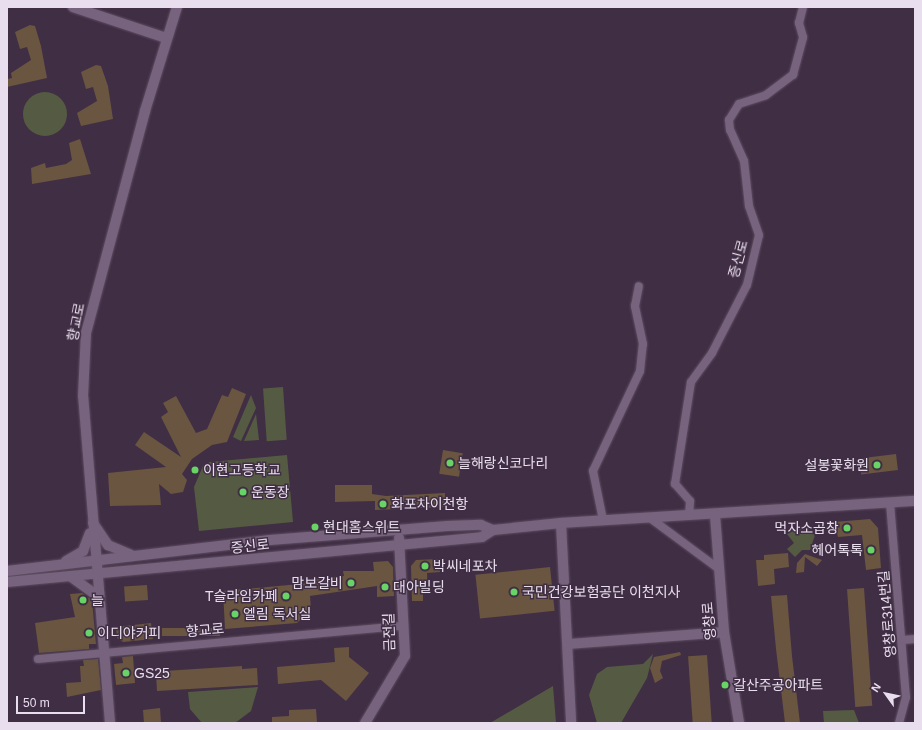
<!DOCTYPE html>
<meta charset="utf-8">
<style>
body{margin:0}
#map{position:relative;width:922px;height:730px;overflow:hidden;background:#402e45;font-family:Helvetica,"Noto Sans KR",sans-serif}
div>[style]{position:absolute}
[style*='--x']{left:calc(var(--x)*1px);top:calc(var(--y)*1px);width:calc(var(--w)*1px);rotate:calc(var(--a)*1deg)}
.green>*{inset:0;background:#555b42;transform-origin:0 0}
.round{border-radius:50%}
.building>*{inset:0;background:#695540;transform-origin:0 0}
.roads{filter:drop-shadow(0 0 1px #5d4d61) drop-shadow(0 0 1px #5d4d61)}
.street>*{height:8px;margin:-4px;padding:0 4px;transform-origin:4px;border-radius:4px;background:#77637d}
.secondary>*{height:10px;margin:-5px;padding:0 5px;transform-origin:5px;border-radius:5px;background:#77637d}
.dots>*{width:11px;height:11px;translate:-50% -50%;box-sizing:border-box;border:2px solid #402e45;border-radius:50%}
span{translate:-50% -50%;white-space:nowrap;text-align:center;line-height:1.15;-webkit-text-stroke:3px #402e45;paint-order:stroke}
.street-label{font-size:14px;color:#e9deed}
.poi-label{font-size:14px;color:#e9deed}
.left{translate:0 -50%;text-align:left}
.right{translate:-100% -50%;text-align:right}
.frame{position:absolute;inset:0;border:8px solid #e9deed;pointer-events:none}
.north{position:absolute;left:866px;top:674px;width:40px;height:40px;-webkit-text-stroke:3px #402e45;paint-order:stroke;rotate:303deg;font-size:11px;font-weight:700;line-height:16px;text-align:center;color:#e9deed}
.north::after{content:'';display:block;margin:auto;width:14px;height:18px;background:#e9deed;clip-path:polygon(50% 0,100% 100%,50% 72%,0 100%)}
.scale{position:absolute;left:16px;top:696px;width:69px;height:18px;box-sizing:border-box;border:2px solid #e9deed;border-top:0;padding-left:5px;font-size:12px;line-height:14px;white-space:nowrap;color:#e9deed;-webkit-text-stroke:3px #402e45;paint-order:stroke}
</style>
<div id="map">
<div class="green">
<i class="round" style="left:23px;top:92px;width:44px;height:44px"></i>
<i style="left:283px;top:387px;width:53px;height:20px;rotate:86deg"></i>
<i style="clip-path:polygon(251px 395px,256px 408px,241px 441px,233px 437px)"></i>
<i style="clip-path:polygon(256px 414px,259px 440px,244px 441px)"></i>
<i style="clip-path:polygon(287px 455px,293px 522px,199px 531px,194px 487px,203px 466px,210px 462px)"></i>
<i style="clip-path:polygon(797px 529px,812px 530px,815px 535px,810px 550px,802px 550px,795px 557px,787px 549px,794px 543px,787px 534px)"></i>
<i style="clip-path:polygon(653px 654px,647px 678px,621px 723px,597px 723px,589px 695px,597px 674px,607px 667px,643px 664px)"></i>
<i style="clip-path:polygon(553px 686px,556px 723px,490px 723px)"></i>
<i style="clip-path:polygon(258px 687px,251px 711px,235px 723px,202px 723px,190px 709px,188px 692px)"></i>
<i style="clip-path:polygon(854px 710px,859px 723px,824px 723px,823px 711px)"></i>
</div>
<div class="building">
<i style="clip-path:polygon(30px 25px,35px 26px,41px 46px,47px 78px,7px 87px,7px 79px,12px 78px,11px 73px,31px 60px,27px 47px,20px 49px,15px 32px)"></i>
<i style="clip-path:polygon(96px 65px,101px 66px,108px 86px,113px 119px,81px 126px,77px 113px,97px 101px,93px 87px,86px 89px,81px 72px)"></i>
<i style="clip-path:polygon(80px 139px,91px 174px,32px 184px,31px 168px,45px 163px,46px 168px,66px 164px,72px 160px,69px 143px)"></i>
<i style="clip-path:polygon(232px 388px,246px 394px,227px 442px,212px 445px,192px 459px,182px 474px,187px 480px,183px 492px,171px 494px,159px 484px,161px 505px,110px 506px,108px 473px,166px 467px,135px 445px,144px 432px,181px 457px,161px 417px,168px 412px,163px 403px,176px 396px,196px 433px,207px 429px,222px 395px,228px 397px)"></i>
<i style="left:443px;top:450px;width:20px;height:24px;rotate:9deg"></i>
<i style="left:896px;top:454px;width:16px;height:37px;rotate:83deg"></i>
<i style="clip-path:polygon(335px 485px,372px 485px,372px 494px,386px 496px,445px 493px,445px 507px,375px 510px,375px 501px,335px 502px)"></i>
<i style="clip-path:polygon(870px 519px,878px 528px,881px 568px,866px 570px,862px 535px,838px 537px,834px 522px)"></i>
<i style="clip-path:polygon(788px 553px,789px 567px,774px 569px,775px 584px,758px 586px,756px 560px,764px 560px,764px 555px)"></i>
<i style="clip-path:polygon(805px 554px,822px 560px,817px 566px,805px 557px,804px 572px,796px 573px,797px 563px)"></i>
<i style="clip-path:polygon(439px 559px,440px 572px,427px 573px,428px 592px,423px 593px,423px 601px,412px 601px,411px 566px,416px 560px)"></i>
<i style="clip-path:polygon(388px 561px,393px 567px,394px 596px,377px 597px,377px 586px,310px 596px,311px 609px,297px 623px,225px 629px,223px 591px,310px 583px,310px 579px,344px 576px,343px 571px,374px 571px,373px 562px)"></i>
<i style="left:550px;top:567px;width:44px;height:75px;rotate:84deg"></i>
<i style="left:147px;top:585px;width:15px;height:23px;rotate:86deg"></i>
<i style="left:864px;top:588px;width:118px;height:17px;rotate:86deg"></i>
<i style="clip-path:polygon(82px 593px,92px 600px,96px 644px,89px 644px,89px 649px,39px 653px,35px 623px,75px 617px,70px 594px)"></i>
<i style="clip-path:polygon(787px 595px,792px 656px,800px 723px,785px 723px,776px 649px,771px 596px)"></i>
<i style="clip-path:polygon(151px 623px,153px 639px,123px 642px,117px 638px,116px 627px)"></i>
<i style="left:220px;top:628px;width:8px;height:58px;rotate:90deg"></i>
<i style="clip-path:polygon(349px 647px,349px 657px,369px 673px,346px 701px,321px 680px,278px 684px,277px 667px,335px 662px,334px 648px)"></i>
<i style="clip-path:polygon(680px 652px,681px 655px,662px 661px,660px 671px,663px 678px,655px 683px,650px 668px,654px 657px)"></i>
<i style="left:707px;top:655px;width:68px;height:19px;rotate:86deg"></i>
<i style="clip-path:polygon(133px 656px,135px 683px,116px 685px,114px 664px,123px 663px,122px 657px)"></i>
<i style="clip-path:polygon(98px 659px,101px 690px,67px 697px,66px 683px,81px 682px,80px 666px,84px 666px,83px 660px)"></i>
<i style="clip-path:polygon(242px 666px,242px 669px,257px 668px,258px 685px,157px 691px,156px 674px,164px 671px)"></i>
<i style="clip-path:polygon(160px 708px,161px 723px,144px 723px,143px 710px)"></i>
<i style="clip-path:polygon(316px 709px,317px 722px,272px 723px,272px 717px,289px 716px,289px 710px)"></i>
</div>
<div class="roads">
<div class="street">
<i style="--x:890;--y:503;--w:195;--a:85.3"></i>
<i style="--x:906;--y:697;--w:27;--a:105"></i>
<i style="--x:689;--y:516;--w:15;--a:-86"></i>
<i style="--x:690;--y:501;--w:23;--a:-131"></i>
<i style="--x:675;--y:484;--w:103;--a:-81.1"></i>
<i style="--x:691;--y:382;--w:36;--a:-54"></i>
<i style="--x:712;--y:353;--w:76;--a:-62.8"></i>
<i style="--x:747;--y:285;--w:51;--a:-76.5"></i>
<i style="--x:759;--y:235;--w:31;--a:-109"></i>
<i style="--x:749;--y:206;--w:45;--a:-96.3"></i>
<i style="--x:744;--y:161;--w:34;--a:-114"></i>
<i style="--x:730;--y:130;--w:10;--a:-96"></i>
<i style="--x:729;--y:120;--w:19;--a:-58"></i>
<i style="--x:739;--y:104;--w:28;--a:-18"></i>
<i style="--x:766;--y:95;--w:34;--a:-37"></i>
<i style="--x:793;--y:75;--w:39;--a:-75"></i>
<i style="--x:803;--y:37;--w:15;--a:-106"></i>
<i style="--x:799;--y:23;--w:16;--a:-76"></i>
<i style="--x:650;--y:518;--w:86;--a:36.5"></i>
<i style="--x:603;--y:520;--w:50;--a:-101.5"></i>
<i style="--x:593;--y:471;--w:110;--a:-64.8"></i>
<i style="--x:640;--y:371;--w:27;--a:-84"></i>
<i style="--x:643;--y:344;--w:39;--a:-102"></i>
<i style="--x:635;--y:306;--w:20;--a:-79"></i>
<i style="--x:903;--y:640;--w:12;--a:-5"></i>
<i style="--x:38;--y:659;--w:367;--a:-5.2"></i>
</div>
<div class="secondary">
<i style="--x:73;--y:7;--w:98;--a:18.4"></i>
<i style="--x:715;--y:515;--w:117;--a:85.6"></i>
<i style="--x:724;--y:632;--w:92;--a:80.6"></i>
<i style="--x:93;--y:523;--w:27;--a:56"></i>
<i style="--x:108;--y:545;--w:25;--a:23"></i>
<i style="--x:561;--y:523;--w:200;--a:87.1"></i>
<i style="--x:66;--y:561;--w:20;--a:-30"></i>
<i style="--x:83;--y:551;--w:19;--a:-69"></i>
<i style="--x:7;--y:571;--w:265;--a:-6.7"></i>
<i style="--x:270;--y:540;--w:178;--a:-4.5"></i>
<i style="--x:447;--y:526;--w:34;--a:-2"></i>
<i style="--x:481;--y:525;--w:13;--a:23"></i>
<i style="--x:70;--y:576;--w:36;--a:36"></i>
<i style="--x:7;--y:582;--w:477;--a:-5.4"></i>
<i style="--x:482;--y:537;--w:13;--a:-32"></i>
<i style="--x:493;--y:530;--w:68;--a:-5.9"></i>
<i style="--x:561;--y:523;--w:355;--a:-3.6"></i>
<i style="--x:569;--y:644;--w:155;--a:-4.4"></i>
<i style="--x:110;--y:723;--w:328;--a:-94.7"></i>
<i style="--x:83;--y:396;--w:63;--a:-87.3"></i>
<i style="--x:86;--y:333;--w:230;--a:-75.1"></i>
<i style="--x:145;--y:111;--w:109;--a:-72.9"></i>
<i style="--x:365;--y:723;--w:78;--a:-59.2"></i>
<i style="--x:405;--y:656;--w:118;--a:-92.9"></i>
</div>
</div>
<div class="dots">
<i style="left:450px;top:463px;background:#68d465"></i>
<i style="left:877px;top:465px;background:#68d465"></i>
<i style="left:195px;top:470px;background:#68d465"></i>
<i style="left:243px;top:492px;background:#68d465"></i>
<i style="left:383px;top:504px;background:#68d465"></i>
<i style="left:315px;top:527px;background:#68d465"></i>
<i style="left:847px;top:528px;background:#68d465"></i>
<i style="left:871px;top:550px;background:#68d465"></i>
<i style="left:425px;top:566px;background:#68d465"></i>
<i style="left:351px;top:583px;background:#68d465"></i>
<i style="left:385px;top:587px;background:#68d465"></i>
<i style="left:514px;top:592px;background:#68d465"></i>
<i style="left:286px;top:596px;background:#68d465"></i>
<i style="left:83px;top:600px;background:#68d465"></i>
<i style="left:235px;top:614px;background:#68d465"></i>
<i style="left:89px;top:633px;background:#68d465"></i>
<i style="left:126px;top:673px;background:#68d465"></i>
<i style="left:725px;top:685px;background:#68d465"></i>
</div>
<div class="street-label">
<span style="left:738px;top:259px;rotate:-75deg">증신로</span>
<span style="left:76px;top:322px;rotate:-79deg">향교로</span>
<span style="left:250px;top:546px;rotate:-6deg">증신로</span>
<span style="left:887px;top:614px;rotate:-95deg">영창로314번길</span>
<span style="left:709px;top:621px;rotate:-95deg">영창로</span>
<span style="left:205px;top:630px;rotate:-5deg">향교로</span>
<span style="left:389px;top:632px;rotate:-92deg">금전길</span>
</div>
<div class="poi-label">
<span class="left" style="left:458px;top:463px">늘해랑신코다리</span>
<span class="right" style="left:869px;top:465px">설봉꽃화원</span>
<span class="left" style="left:203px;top:470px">이현고등학교</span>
<span class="left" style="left:251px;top:492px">운동장</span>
<span class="left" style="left:391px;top:504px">화포차이천항</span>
<span class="left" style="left:323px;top:527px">현대홈스위트</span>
<span class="right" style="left:839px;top:528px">먹자소곱창</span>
<span class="right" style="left:863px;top:550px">헤어톡톡</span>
<span class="left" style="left:433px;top:566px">박씨네포차</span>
<span class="right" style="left:343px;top:583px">맘보갈비</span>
<span class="left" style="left:393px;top:587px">대아빌딩</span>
<span class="left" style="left:522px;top:592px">국민건강보험공단 이천지사</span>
<span class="right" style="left:278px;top:596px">T슬라임카페</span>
<span class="left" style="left:91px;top:600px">늘</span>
<span class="left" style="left:243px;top:614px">엘림 독서실</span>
<span class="left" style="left:97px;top:633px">이디야커피</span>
<span class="left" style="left:134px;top:673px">GS25</span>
<span class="left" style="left:733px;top:685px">갈산주공아파트</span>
</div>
<div class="frame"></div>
<div class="north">N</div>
<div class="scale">50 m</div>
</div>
